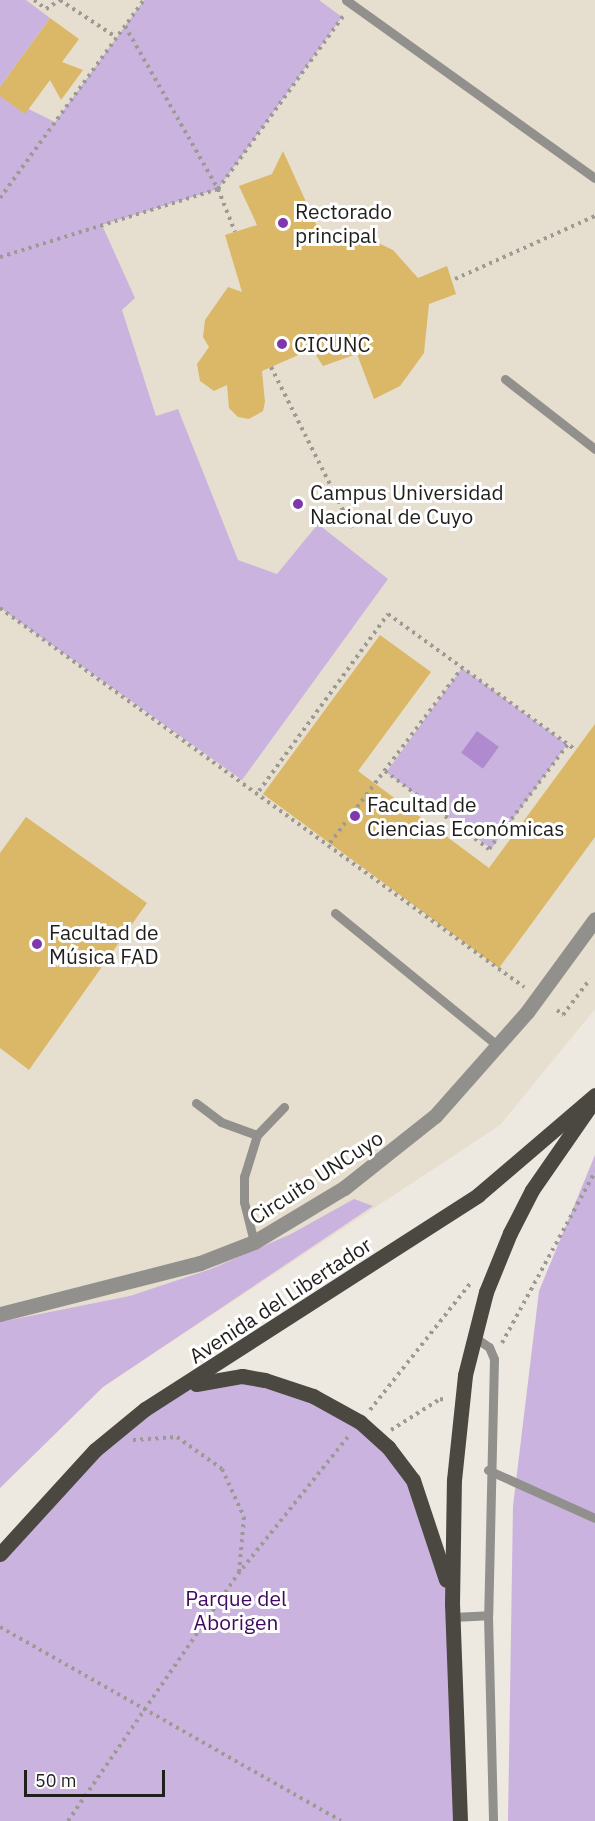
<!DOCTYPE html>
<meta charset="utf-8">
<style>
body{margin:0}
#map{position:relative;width:595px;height:1821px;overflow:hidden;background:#ede9e0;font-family:"IBM Plex Sans",sans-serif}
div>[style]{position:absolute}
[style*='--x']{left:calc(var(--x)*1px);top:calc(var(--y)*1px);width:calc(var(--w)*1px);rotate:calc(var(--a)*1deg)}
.built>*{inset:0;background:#e6dece}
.green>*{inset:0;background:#cbb3df;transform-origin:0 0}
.water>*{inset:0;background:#b08acf;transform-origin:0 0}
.building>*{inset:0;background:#dbb868}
.path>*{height:4px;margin-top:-2px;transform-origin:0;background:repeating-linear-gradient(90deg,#9d9a93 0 3px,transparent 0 7.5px)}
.lane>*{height:9px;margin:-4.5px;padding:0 4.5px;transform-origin:4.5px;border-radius:4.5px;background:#92908c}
.street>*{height:15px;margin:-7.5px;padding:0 7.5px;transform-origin:7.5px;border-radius:7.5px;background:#92908c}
.primary>*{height:15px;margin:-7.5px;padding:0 7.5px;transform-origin:7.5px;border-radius:7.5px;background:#4b4842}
.dots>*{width:16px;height:16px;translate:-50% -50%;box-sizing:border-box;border:3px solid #fff;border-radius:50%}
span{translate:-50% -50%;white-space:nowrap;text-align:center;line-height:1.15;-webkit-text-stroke:6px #fff;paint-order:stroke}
.poi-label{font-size:21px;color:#211f1c}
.left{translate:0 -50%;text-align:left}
.street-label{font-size:21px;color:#211f1c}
.park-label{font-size:21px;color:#40095e}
.scale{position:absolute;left:24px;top:1770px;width:141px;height:27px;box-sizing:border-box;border:3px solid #211f1c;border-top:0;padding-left:8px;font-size:18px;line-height:21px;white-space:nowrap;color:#211f1c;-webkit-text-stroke:4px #fff;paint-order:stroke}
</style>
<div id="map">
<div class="built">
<i style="clip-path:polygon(0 0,595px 0,595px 1009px,500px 1125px,103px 1387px,0 1488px)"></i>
</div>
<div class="green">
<i style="clip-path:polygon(0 0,26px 0,50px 18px,0 87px)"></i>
<i style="clip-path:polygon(144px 0,319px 0,342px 17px,218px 189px,102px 225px,135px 298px,122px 310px,156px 416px,178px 409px,238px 560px,277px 574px,318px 524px,388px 579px,242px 780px,0 608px,0 95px,55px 122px)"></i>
<i style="left:462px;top:668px;width:130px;height:129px;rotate:36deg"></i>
<i style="clip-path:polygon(595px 1155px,595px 1821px,508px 1821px,513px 1506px,539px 1291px)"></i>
<i style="clip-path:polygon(354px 1199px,373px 1206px,103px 1387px,0 1488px,0 1322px,130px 1296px,211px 1269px,291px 1234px)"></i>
<i style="clip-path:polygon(242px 1376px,360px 1422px,413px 1480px,452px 1604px,460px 1821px,0 1821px,0 1554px,95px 1450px,187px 1386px)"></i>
</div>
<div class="water">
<i style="left:477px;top:731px;width:27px;height:27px;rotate:36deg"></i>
</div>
<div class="building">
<i style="clip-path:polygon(50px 18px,79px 39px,62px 62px,83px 70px,61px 100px,50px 80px,25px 114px,0 96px,0 87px)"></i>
<i style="clip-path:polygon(283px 151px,321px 235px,372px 240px,393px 250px,418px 278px,447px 266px,456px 294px,429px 304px,424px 353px,400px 386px,374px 399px,357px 354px,323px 366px,312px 349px,262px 371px,265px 402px,263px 411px,249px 419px,238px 417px,229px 408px,227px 385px,214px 391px,200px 381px,197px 364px,209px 347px,203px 337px,205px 320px,228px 287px,242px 292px,225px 235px,257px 225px,239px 186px,272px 174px)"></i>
<i style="clip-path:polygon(380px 635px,431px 672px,358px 771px,489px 868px,595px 724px,595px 837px,499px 968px,263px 794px)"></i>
<i style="clip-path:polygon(26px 817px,147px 903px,29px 1070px,0 1048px,0 853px)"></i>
</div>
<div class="path">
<i style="--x:34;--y:0;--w:15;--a:37"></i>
<i style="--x:46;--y:9;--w:17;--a:-33"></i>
<i style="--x:60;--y:0;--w:67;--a:33.5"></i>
<i style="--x:125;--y:26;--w:188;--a:60.3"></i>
<i style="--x:218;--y:189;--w:46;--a:68.4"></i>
<i style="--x:0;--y:198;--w:245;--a:-54"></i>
<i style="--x:0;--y:257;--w:228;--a:-17.3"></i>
<i style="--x:218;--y:189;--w:215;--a:-54.1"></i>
<i style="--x:455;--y:279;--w:154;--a:-24.2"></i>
<i style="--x:271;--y:367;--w:180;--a:63.3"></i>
<i style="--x:0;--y:608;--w:647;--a:35.88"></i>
<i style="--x:385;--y:771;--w:130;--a:36.9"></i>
<i style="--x:489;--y:849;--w:131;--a:-53"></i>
<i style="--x:259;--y:791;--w:219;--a:-53.9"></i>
<i style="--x:388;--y:614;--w:232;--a:35.9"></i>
<i style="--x:330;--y:843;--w:219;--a:-53"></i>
<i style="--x:557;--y:1010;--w:8;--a:40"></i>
<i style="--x:563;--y:1015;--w:45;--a:-53.1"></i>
<i style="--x:502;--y:1343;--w:195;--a:-61.5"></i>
<i style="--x:370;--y:1410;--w:161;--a:-51.6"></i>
<i style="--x:391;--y:1430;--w:58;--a:-32.3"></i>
<i style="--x:440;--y:1399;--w:7;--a:8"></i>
<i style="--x:133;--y:1440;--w:44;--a:-3.9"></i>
<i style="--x:177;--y:1437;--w:55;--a:35.4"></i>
<i style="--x:222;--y:1469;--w:53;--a:65.4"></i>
<i style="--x:244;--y:1517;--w:56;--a:95.1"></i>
<i style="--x:0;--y:1627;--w:392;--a:29.6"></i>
<i style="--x:68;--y:1821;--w:300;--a:-55.5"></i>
<i style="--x:238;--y:1574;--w:179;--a:-51.3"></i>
</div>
<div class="lane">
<i style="--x:346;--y:0;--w:306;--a:35.6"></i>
<i style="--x:505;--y:379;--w:114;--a:37.9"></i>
<i style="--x:335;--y:913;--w:210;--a:39.2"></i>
<i style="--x:196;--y:1103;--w:31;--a:37"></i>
<i style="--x:221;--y:1122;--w:38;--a:20"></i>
<i style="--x:257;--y:1135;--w:39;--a:-46"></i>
<i style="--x:254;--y:1242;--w:41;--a:-104"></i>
<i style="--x:244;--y:1202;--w:25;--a:-90"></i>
<i style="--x:244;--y:1177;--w:44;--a:-72.8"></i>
<i style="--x:473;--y:1336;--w:19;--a:35"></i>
<i style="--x:489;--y:1347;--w:13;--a:67"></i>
<i style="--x:494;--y:1359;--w:256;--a:91.3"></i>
<i style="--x:488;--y:1615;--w:206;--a:88.6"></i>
<i style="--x:488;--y:1470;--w:117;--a:24.2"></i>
<i style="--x:453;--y:1617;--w:35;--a:-3"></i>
</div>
<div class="street">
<i style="--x:0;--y:1314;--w:206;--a:-14.3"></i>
<i style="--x:200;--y:1263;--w:58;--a:-21.3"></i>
<i style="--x:254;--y:1242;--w:105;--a:-31"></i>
<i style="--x:344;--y:1188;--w:116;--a:-38.4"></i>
<i style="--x:435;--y:1116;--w:139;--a:-48.5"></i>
<i style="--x:527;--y:1012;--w:115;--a:-53.8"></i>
</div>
<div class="primary">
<i style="--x:196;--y:1384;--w:47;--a:-9.9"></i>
<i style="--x:242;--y:1376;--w:23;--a:10"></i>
<i style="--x:265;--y:1380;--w:51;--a:18.4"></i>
<i style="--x:313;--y:1396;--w:54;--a:29"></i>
<i style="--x:360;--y:1422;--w:38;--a:42"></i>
<i style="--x:388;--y:1447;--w:41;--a:52.9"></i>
<i style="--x:413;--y:1480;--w:105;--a:71.7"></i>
<i style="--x:0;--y:1554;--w:141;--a:-47.6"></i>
<i style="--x:95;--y:1450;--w:65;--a:-39.4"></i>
<i style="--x:145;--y:1409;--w:396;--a:-32.7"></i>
<i style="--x:478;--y:1195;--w:154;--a:-40.5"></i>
<i style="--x:460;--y:1821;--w:217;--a:-92.1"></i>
<i style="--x:452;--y:1604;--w:124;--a:-89.1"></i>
<i style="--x:454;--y:1480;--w:106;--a:-84"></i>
<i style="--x:465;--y:1375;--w:86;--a:-75.8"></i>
<i style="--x:486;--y:1292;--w:64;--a:-67.9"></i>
<i style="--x:510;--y:1233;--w:48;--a:-62.9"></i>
<i style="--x:532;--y:1190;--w:98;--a:-55.3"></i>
</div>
<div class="dots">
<i style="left:283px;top:223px;background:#7e38ab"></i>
<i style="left:282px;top:344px;background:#7e38ab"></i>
<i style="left:298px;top:504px;background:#7e38ab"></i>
<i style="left:355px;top:816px;background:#7e38ab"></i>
<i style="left:37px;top:944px;background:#7e38ab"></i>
</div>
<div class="poi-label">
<span class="left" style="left:295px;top:223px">Rectorado<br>principal</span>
<span class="left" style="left:294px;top:344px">CICUNC</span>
<span class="left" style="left:310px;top:504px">Campus Universidad<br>Nacional de Cuyo</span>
<span class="left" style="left:367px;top:816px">Facultad de<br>Ciencias Económicas</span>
<span class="left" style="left:49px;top:944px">Facultad de<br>Música FAD</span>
</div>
<div class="street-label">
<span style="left:316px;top:1177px;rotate:-33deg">Circuito UNCuyo</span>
<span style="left:280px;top:1300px;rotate:-33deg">Avenida del Libertador</span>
</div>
<div class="park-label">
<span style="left:236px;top:1610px">Parque del<br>Aborigen</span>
</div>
<div class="scale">50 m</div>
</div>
